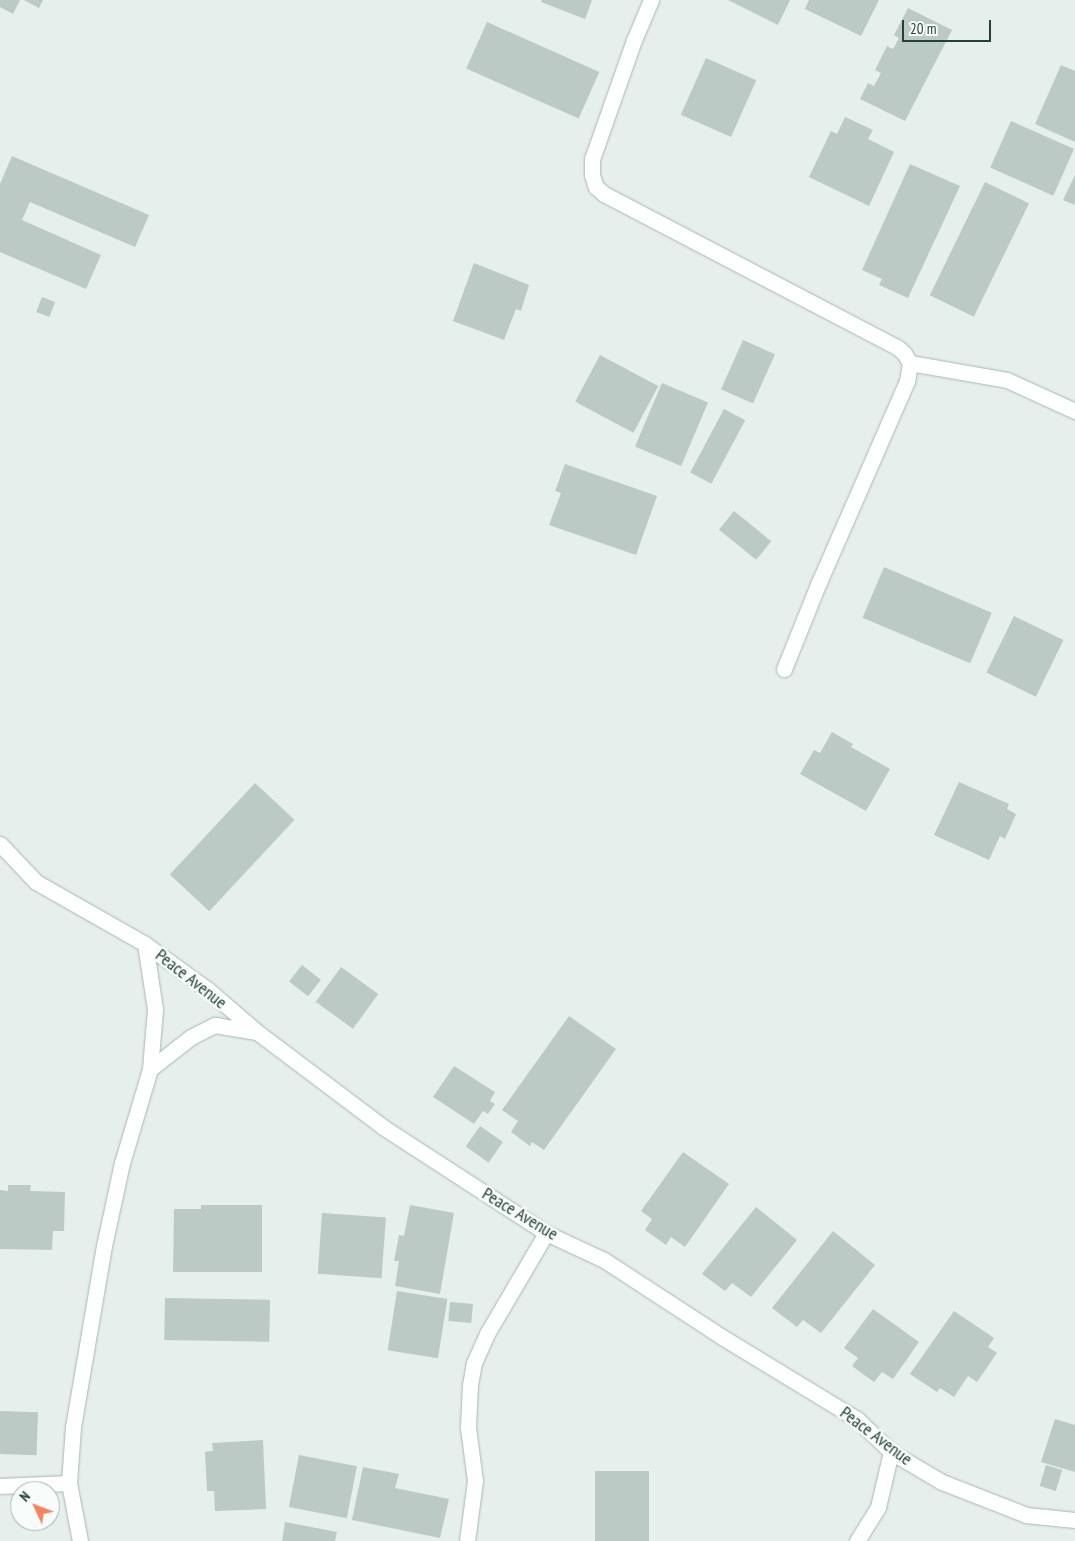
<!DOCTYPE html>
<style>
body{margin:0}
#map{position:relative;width:1075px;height:1541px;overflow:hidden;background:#e6efeb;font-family:"PT Sans Narrow",sans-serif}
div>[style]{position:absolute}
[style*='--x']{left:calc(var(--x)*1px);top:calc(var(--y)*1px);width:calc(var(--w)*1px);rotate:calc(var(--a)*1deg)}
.building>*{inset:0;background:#bbcac4;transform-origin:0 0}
.roads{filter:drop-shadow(0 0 1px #a8b8b2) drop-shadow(0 0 1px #a8b8b2)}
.street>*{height:15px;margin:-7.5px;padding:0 7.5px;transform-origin:7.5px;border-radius:7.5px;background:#fff}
span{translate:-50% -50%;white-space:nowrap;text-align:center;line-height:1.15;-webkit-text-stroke:5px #f7fbf9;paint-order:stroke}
.street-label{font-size:18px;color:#24423a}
.north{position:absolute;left:10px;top:1481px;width:50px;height:50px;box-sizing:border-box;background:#f7fbf9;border:1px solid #a3b1ad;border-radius:50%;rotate:313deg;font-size:14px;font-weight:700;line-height:20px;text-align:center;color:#24423a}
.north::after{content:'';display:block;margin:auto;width:18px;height:22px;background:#f4845f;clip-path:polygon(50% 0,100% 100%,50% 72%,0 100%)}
.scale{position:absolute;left:902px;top:20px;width:89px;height:22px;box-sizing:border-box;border:2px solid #24423a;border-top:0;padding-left:6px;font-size:15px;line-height:18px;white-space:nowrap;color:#24423a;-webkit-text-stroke:4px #f7fbf9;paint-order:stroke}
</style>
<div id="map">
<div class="building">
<i style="clip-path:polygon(0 0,20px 0,13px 14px,0 7px)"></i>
<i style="clip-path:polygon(24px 0,43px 0,39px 8px)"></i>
<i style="clip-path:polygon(542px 0,592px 0,585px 19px,541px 2px)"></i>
<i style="clip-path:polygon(728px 0,790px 0,778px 25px)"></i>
<i style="clip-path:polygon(809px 0,879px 0,861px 36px,805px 9px)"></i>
<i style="clip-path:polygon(908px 8px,952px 30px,905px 121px,860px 99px,868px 83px,874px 86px,881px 73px,875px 70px,887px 46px,893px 49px,899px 38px,894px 35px)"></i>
<i style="left:487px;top:22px;width:123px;height:51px;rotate:24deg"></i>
<i style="left:706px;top:58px;width:55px;height:62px;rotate:24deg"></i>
<i style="clip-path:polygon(1061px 65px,1075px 71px,1075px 142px,1035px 124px)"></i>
<i style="clip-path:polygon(845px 117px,873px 130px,868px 139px,894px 152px,869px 206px,809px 177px,831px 131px,837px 134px)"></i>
<i style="left:1011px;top:121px;width:69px;height:51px;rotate:24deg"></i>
<i style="clip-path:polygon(12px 156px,149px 215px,135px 247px,30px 202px,22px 220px,101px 255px,86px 289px,0 252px,0 184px)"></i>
<i style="clip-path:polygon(910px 164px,960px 186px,908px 298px,879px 285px,882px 279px,862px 270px)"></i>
<i style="clip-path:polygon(1075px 175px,1075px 205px,1063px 200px)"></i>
<i style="left:985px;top:182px;width:49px;height:126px;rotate:26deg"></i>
<i style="clip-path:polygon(474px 263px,529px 285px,521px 311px,516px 309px,504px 340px,453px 321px)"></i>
<i style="left:42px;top:297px;width:14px;height:16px;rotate:21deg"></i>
<i style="left:743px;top:340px;width:35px;height:54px;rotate:24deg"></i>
<i style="left:600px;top:355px;width:66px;height:53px;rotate:28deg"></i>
<i style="left:662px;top:383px;width:50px;height:69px;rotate:23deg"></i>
<i style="left:724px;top:409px;width:24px;height:72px;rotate:28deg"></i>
<i style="clip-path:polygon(565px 464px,657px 496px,636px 555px,549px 525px,561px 493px,555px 491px)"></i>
<i style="left:734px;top:511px;width:48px;height:24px;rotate:39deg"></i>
<i style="left:884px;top:567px;width:117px;height:55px;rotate:23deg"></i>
<i style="left:1014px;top:616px;width:55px;height:63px;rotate:26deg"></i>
<i style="clip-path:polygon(832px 732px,853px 744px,851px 747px,890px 769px,866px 811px,800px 774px,814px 750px,820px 753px)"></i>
<i style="clip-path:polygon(959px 782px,1009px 804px,1007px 809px,1016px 814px,1005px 839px,1000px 836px,989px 860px,934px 835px)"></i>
<i style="left:255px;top:783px;width:54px;height:125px;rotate:43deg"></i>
<i style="left:302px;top:965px;width:24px;height:21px;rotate:38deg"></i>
<i style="left:341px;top:967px;width:46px;height:43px;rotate:36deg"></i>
<i style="clip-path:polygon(569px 1016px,616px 1049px,544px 1150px,532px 1142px,530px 1146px,511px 1132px,518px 1121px,502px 1110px)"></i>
<i style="clip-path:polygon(454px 1066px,495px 1092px,490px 1101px,495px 1104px,488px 1114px,483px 1111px,474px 1124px,433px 1097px)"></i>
<i style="left:480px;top:1126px;width:28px;height:25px;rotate:35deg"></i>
<i style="clip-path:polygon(683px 1152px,729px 1184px,685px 1247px,671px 1237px,666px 1245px,645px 1230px,652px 1219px,641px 1211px)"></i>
<i style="clip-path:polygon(8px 1185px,31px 1185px,30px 1191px,65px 1192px,64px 1231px,53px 1231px,52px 1250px,0 1249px,0 1190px,8px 1191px)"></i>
<i style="clip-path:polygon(201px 1205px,262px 1205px,262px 1272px,173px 1272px,174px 1209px,201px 1209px)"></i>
<i style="clip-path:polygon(410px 1205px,454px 1213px,440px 1294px,395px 1286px,399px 1261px,394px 1261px,399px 1235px,404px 1236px)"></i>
<i style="clip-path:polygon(756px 1207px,797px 1240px,751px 1297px,732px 1283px,725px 1291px,702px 1274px)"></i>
<i style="left:322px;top:1213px;width:64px;height:61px;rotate:4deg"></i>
<i style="clip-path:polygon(833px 1231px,875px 1265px,821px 1333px,803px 1320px,797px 1327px,772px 1308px)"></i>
<i style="left:397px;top:1291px;width:51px;height:60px;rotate:9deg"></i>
<i style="left:165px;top:1298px;width:105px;height:42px;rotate:1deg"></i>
<i style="left:450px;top:1302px;width:23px;height:19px;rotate:5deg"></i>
<i style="clip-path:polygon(873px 1309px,919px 1342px,893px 1379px,882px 1372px,874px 1382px,852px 1366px,858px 1358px,844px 1348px)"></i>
<i style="clip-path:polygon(954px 1311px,994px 1338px,988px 1347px,997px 1353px,977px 1382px,968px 1376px,954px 1397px,940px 1388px,937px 1392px,910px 1374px)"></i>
<i style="left:0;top:1411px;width:38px;height:43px;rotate:2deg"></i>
<i style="clip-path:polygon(1055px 1419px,1075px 1425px,1075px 1472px,1041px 1462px)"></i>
<i style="clip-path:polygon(263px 1440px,266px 1509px,215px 1511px,214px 1491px,207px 1491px,205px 1452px,213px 1451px,212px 1443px)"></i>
<i style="left:299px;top:1455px;width:59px;height:53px;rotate:11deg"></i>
<i style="left:1046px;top:1465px;width:17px;height:22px;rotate:17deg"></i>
<i style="clip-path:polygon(363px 1467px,399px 1474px,395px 1488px,449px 1499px,440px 1538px,352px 1520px)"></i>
<i style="left:595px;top:1471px;width:54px;height:70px"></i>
<i style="clip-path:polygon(285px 1522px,337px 1532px,335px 1541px,282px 1541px)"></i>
</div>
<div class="roads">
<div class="street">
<i style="--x:651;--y:0;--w:43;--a:113"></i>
<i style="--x:634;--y:40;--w:126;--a:109.4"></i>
<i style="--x:592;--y:159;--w:16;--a:90"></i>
<i style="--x:592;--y:175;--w:13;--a:72"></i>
<i style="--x:596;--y:187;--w:11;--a:41"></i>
<i style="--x:604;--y:194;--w:331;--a:27.6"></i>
<i style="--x:897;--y:347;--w:9;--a:41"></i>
<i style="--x:904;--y:353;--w:12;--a:59"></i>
<i style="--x:910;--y:363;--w:18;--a:99"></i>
<i style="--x:907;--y:381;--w:219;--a:113.6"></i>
<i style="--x:819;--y:582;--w:94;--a:111.9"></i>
<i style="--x:910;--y:363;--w:98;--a:9.9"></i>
<i style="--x:1007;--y:380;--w:75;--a:24.5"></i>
<i style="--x:0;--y:844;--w:52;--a:46.5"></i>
<i style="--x:36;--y:882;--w:125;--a:29.6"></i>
<i style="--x:145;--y:944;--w:77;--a:36"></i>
<i style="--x:207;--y:989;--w:66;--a:40.7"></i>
<i style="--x:257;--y:1032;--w:158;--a:37"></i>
<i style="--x:383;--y:1127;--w:194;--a:33"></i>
<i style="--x:546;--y:1233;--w:64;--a:25"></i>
<i style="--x:604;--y:1260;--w:141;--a:33.1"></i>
<i style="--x:722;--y:1337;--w:158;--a:31.3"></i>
<i style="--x:857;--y:1419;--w:47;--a:44.1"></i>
<i style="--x:891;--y:1452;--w:59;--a:30.5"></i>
<i style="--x:942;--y:1482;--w:90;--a:21.4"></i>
<i style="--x:1026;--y:1515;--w:49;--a:5.8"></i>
<i style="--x:150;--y:1069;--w:52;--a:-38"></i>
<i style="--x:191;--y:1037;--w:27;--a:-27"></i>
<i style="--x:215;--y:1025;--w:42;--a:9.7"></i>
<i style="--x:0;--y:1486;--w:69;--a:-2.5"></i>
<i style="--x:80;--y:1541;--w:59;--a:-100.7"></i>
<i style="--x:69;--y:1483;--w:56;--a:-85.9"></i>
<i style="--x:73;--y:1427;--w:184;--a:-80.3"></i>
<i style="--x:104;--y:1246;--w:85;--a:-77.8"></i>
<i style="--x:122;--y:1163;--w:98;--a:-73.4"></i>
<i style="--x:150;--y:1069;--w:60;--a:-85.2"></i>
<i style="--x:155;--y:1009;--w:66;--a:-98.7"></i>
<i style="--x:467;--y:1541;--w:61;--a:-82.4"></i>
<i style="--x:475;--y:1481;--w:54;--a:-97.4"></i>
<i style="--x:468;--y:1427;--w:42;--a:-87.3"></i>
<i style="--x:470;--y:1385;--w:22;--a:-80"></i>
<i style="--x:474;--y:1363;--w:34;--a:-66"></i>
<i style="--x:488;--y:1332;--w:115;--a:-59.6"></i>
<i style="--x:857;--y:1541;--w:40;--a:-58"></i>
<i style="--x:878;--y:1507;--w:57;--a:-76.7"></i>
</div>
</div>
<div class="street-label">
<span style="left:191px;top:979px;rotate:38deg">Peace Avenue</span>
<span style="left:520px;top:1214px;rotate:31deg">Peace Avenue</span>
<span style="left:876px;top:1436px;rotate:37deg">Peace Avenue</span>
</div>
<div class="north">N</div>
<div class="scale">20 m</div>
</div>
